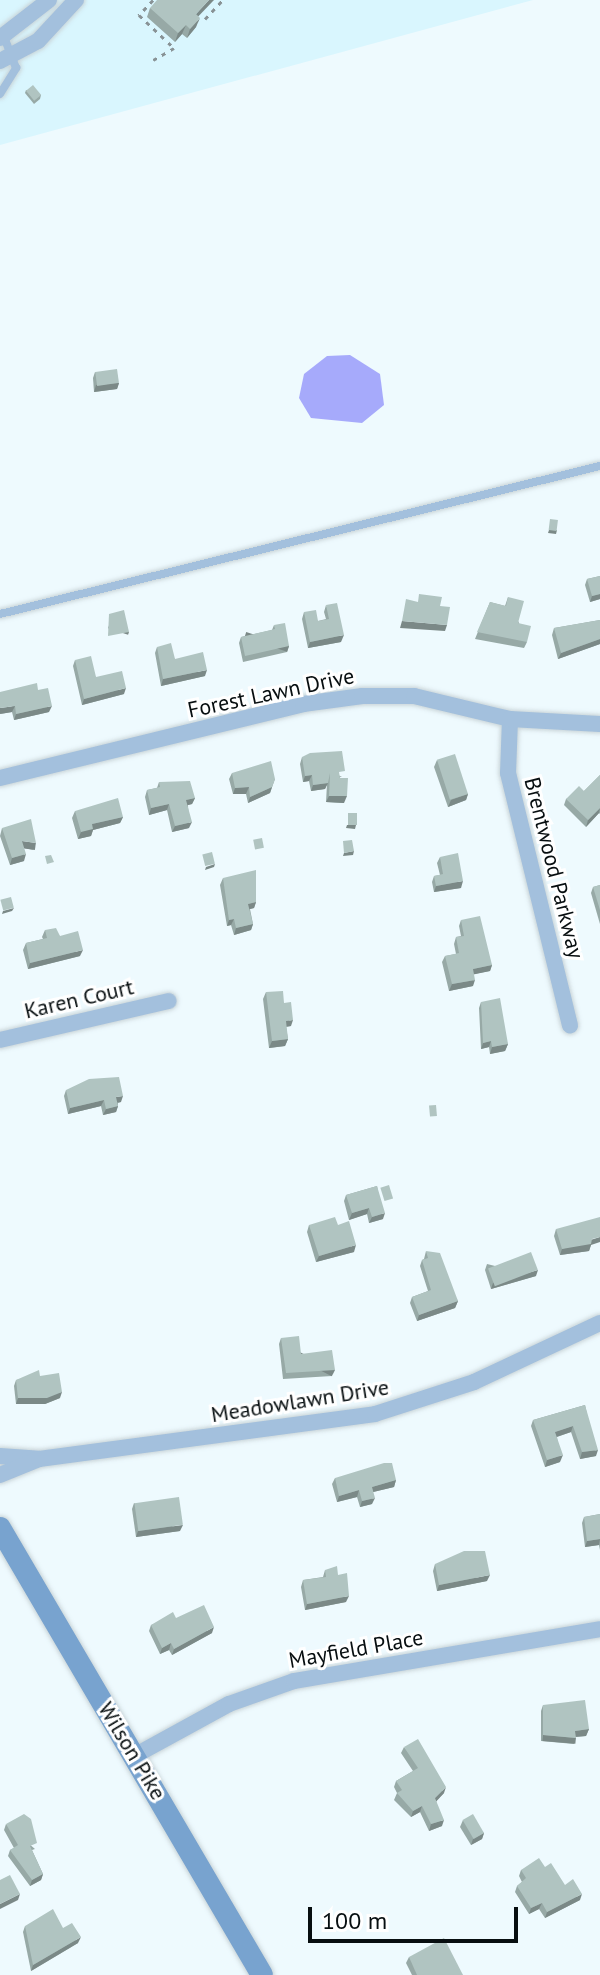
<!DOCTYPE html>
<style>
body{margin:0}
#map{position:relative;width:600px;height:1975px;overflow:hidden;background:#eefafe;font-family:"PT Sans",sans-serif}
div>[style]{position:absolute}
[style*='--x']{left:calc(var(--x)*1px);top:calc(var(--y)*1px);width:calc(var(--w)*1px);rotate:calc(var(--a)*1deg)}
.built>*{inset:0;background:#d9f6fe}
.water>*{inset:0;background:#a6aafb}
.path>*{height:3px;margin-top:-1.5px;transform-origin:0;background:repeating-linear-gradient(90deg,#889295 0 4px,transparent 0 10px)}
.roads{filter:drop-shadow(0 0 2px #c9d4d8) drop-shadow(0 0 2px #c9d4d8)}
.lane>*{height:8px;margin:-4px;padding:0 4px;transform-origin:4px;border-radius:4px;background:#a3c0dd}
.street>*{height:16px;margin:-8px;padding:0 8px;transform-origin:8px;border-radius:8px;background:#a3c0dd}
.secondary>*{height:22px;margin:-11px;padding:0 11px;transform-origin:11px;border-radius:11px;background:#78a3cf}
.wall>*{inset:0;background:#97a9a6}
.shaded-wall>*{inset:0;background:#7b8987;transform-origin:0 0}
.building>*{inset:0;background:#b0c4c1;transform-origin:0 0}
span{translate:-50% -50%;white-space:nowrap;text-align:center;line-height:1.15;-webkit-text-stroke:6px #fff;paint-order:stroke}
.street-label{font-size:22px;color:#070e10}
.scale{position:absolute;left:308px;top:1907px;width:210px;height:36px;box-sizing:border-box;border:4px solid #070e10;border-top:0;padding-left:10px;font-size:24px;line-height:28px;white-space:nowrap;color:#070e10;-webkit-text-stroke:6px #fff;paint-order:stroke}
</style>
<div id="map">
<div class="built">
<i style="clip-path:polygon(0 0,533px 0,0 145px)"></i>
</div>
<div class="water">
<i style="clip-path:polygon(350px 355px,380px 374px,384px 405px,362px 423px,311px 418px,299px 398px,304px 374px,327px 356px)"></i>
</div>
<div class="path">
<i style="--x:153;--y:0;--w:21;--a:133"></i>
<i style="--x:139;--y:15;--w:48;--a:43.3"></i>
<i style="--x:174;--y:48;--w:24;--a:150"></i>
<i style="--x:205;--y:19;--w:26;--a:-47"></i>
</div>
<div class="roads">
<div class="lane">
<i style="--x:0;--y:94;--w:31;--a:-58"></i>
<i style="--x:16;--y:68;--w:33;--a:-111"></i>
<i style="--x:0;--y:614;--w:618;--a:-13.86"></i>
</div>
<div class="street">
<i style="--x:0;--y:38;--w:62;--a:-37.8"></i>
<i style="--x:0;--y:61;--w:43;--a:-27.8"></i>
<i style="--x:38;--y:41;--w:56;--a:-47.2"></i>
<i style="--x:510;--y:719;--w:54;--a:92.1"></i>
<i style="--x:508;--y:773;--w:260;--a:76.2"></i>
<i style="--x:0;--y:778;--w:312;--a:-13.7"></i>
<i style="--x:303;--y:704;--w:60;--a:-7.7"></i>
<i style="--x:362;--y:696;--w:52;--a:0"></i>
<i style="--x:414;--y:696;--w:99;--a:13.5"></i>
<i style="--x:510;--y:719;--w:90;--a:3.2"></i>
<i style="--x:0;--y:1040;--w:173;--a:-13"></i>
<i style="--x:0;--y:1456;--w:39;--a:4"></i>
<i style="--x:39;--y:1459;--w:42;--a:157.7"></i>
<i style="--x:39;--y:1459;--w:339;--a:-7.6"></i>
<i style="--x:375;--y:1414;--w:104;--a:-17.9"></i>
<i style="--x:474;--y:1382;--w:139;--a:-25.1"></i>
<i style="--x:134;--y:1756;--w:108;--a:-28.7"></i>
<i style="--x:229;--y:1704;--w:69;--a:-19.5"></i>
<i style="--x:294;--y:1681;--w:310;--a:-9.6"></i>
</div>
<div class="secondary">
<i style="--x:0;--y:1528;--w:518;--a:59.62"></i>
</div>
</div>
<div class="wall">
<i style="clip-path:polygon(150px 8px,198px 17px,196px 27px,187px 38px,182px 34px,175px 42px,147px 17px)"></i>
<i style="clip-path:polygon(26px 90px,41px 95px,40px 99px,34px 104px,25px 93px)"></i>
<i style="clip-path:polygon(95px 372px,119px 383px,117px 389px,94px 392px,93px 378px)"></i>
<i style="clip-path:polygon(600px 576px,600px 599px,590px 602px,585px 585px,587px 579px)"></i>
<i style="clip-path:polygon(508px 597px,527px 642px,524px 648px,475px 639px,490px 602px,505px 606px)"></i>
<i style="clip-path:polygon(326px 605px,341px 642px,308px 648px,302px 619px,304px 612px,318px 621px,326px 619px,324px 612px)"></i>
<i style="clip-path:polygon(600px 620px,600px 644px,558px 659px,552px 635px,554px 628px)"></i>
<i style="clip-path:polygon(274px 625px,289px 646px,287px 652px,243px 662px,239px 643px,241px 637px,272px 630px)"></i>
<i style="clip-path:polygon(157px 647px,175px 659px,205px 676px,161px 686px,155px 653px)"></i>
<i style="clip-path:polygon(75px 660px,96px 677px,124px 694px,82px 705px,73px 666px)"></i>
<i style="clip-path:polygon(38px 690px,49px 712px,14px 720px,12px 712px,0 714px)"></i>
<i style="clip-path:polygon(302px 757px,342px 777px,340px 777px,344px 803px,326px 802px,327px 784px,325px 789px,311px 791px,309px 781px,303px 782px,300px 764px)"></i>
<i style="clip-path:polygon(437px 760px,468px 794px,466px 800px,448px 807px,434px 767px)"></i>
<i style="clip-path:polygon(232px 773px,275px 779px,270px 793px,248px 803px,246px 794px,233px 794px,229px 779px)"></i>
<i style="clip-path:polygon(600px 775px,600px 814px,599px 813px,586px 827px,564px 805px,566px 799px,584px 791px)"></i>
<i style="clip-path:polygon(159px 782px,195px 798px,192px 804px,188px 805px,189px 828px,172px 832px,167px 810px,149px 815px,145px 797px,147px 790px,157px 788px)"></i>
<i style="clip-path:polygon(75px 811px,123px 817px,120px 823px,93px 830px,91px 836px,78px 839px,72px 818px)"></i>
<i style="clip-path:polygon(2px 828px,34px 850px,24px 848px,24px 861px,10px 865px,0 836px)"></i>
<i style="clip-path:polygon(440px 857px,461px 888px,434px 892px,432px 882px,434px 876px,440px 875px,437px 863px)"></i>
<i style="clip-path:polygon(223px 878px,256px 902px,254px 908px,250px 909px,253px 924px,251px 930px,234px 935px,231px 925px,227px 926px,220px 885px)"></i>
<i style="clip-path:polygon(600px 885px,600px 924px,591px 893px,593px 887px)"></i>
<i style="clip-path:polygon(461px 920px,492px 965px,490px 971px,474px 974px,473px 986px,449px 991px,442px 962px,445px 956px,456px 954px,454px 944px,456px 937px,461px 936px,459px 926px)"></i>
<i style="clip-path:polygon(45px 930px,60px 936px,80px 956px,28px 969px,23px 950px,26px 943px,43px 939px,42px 937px)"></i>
<i style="clip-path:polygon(266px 992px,284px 1003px,291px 1026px,286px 1027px,288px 1039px,285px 1046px,269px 1048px,263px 999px)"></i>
<i style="clip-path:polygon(481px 1002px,508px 1044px,505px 1051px,490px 1054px,489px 1047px,481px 1049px,479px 1008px)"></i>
<i style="clip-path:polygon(66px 1090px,121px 1102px,118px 1103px,118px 1106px,116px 1112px,103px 1115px,101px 1106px,68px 1114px,64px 1096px)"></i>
<i style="clip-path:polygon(377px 1186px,383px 1219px,369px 1223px,367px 1214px,349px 1220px,344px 1201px,346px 1195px)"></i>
<i style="clip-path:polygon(309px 1225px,338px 1225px,354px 1252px,316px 1262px,307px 1232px)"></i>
<i style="clip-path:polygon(556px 1229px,591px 1245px,589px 1251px,560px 1255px,554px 1236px)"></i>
<i style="clip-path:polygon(426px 1251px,458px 1301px,455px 1308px,417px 1321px,410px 1303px,412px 1297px,428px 1291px,420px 1266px,422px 1260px,424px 1259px)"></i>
<i style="clip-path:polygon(487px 1264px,536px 1276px,491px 1289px,485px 1270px)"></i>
<i style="clip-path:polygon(281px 1338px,301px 1354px,332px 1376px,283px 1379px,279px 1344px)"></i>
<i style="clip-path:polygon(40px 1376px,60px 1398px,45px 1404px,16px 1404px,14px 1386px,16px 1380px)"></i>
<i style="clip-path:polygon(585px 1405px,596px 1456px,580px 1459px,571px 1432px,557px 1437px,560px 1462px,545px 1467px,531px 1426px,533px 1420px)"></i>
<i style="clip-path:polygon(335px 1478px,396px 1480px,394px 1487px,373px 1492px,372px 1504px,360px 1507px,357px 1497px,337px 1502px,332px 1484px)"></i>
<i style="clip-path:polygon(134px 1503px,180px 1531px,136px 1537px,132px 1509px)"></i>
<i style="clip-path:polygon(600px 1514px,600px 1550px,599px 1545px,585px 1547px,582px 1523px,584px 1517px)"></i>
<i style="clip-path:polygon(435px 1564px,487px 1581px,437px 1591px,433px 1571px)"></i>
<i style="clip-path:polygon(325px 1570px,338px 1575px,346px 1602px,305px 1610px,301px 1587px,303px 1580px,323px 1577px)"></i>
<i style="clip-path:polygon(176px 1618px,212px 1633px,172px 1655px,169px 1650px,160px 1654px,149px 1631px,151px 1625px)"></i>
<i style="clip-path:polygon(543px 1705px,589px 1729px,586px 1736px,576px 1737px,574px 1744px,541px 1741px,541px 1711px)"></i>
<i style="clip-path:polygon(404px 1747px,444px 1793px,436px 1801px,442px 1826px,429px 1831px,420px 1812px,411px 1817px,394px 1800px,397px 1793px,394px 1787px,396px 1781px,413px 1771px,401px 1753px)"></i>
<i style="clip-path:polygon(463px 1820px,484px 1833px,482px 1839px,471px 1845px,460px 1827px)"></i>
<i style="clip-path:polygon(6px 1824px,35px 1849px,32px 1850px,43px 1874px,41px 1880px,30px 1886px,8px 1856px,10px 1850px,14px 1848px,4px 1830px)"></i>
<i style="clip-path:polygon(545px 1867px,580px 1900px,545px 1918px,539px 1909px,529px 1914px,515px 1892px,517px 1886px,522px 1882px,519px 1876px,521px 1870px)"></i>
<i style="clip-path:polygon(25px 1926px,63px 1928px,78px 1943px,31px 1971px,23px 1932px)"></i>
<i style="clip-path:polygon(409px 1957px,463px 1975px,412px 1975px,406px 1963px)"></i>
</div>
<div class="shaded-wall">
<i style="clip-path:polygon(209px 0,214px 0,192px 23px,196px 14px)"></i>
<i style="clip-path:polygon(200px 18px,196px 27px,187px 38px,190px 29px)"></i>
<i style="clip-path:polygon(186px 25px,182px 34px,175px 42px,178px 33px)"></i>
<i style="clip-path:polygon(119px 383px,117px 389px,94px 392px,96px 385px)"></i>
<i style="clip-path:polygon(549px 530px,557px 530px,556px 534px,548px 533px)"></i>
<i style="clip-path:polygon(600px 594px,600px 599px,590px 602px,592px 596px)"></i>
<i style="clip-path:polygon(402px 621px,447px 625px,445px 631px,400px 628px)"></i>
<i style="left:129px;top:632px;width:3px;height:21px;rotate:108deg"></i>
<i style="clip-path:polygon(344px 635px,341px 642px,308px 648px,310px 642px)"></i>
<i style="clip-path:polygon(600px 639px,600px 644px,558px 659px,561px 653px)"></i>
<i style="left:289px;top:646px;width:6px;height:45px;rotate:108deg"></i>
<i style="clip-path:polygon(207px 670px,205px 676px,161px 686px,163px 679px)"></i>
<i style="clip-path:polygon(126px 688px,124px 694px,82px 705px,84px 699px)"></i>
<i style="clip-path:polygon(15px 706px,12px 712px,0 714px,0 708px)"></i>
<i style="clip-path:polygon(52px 706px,49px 712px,14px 720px,16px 714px)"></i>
<i style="clip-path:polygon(312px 775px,309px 781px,303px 782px,305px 776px)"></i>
<i style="clip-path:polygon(328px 783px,325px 789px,311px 791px,313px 785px)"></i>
<i style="clip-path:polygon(249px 787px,246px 794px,233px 794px,235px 788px)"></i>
<i style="clip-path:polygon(272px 787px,270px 793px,248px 803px,250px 797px)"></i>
<i style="clip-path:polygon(468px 794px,466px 800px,448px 807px,451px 800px)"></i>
<i style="clip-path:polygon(329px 796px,347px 796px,344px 803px,326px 802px)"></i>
<i style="clip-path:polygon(195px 798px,192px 804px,184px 806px,186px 800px)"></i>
<i style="clip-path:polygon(169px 804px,167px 810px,149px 815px,151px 808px)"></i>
<i style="clip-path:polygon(600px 808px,599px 813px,586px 827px,588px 820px)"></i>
<i style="clip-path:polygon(123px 817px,120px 823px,93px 830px,91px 836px,78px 839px,81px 832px,92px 824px)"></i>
<i style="clip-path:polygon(192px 822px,189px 828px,172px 832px,175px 826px)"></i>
<i style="clip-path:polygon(347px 825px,356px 825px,355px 829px,346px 828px)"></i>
<i style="left:22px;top:841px;width:14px;height:7px;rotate:8deg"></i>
<i style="clip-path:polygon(354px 851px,353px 855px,343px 856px,344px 853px)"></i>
<i style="clip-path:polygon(26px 854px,24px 861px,10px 865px,12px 858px)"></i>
<i style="clip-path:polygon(215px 864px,214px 867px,205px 870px,206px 867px)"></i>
<i style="clip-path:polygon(463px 881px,461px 888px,434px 892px,436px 886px)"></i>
<i style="clip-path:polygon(256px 902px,254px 908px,246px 910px,248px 904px)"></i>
<i style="clip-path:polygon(14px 908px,12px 911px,2px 914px,3px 911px)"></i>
<i style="clip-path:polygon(234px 919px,231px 925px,227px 926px,229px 920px)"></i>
<i style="clip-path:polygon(253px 924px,251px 930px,234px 935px,236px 928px)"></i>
<i style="clip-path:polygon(83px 950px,80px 956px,28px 969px,30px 963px)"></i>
<i style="clip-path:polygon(492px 965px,490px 971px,471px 975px,473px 969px)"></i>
<i style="clip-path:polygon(475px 980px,473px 986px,449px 991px,452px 984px)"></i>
<i style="clip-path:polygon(293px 1020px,291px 1026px,283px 1027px,286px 1021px)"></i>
<i style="clip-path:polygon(288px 1039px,285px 1046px,269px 1048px,272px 1041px)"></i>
<i style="clip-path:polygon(491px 1041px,489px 1047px,481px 1049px,483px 1043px)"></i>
<i style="clip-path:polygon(508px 1044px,505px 1051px,490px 1054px,492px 1047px)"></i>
<i style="clip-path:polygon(123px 1096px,121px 1102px,114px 1103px,116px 1097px)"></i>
<i style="clip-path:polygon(104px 1100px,101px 1106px,68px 1114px,70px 1108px)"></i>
<i style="clip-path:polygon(118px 1106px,116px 1112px,103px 1115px,106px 1109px)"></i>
<i style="clip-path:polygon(369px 1208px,367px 1214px,349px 1220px,352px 1213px)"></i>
<i style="clip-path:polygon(385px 1213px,383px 1219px,369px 1223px,372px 1217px)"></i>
<i style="clip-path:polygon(600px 1237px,600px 1242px,591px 1245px,589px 1251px,560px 1255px,562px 1249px)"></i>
<i style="clip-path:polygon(356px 1245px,354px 1252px,316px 1262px,319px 1256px)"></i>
<i style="clip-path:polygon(538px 1270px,536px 1276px,491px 1289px,493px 1283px)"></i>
<i style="clip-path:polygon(458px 1301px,455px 1308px,417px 1321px,419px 1315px)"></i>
<i style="left:335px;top:1370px;width:7px;height:49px;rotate:117deg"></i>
<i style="clip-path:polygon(62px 1392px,60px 1398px,45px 1404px,16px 1404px,18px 1398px)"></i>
<i style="clip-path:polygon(573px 1426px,571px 1432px,553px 1438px,555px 1432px)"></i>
<i style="clip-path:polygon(598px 1450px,596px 1456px,580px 1459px,582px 1452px)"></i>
<i style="clip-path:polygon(563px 1455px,560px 1462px,545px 1467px,547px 1460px)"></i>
<i style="clip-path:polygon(396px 1480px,394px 1487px,369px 1493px,372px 1487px)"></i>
<i style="clip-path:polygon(359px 1490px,357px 1497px,337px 1502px,339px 1496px)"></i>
<i style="clip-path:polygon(375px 1498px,372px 1504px,360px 1507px,362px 1501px)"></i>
<i style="clip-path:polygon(183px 1525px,180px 1531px,136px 1537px,138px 1531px)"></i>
<i style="clip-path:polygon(600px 1539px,599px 1545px,585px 1547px,587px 1541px)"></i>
<i style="clip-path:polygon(490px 1575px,487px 1581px,437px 1591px,439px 1585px)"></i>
<i style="clip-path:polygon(349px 1596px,346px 1602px,305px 1610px,307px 1604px)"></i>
<i style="clip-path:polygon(214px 1627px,212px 1633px,172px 1655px,174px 1649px)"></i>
<i style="clip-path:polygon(171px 1643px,169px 1650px,160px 1654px,162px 1648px)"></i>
<i style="clip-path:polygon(589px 1729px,586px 1736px,573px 1737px,575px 1731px)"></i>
<i style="left:543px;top:1735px;width:33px;height:6px;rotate:5deg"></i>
<i style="clip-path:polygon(446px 1787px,444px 1793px,433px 1805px,435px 1798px)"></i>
<i style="clip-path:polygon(422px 1806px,420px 1812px,411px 1817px,413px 1811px)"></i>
<i style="clip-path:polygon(444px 1820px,442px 1826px,429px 1831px,431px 1824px)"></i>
<i style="clip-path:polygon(484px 1833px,482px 1839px,471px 1845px,473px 1839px)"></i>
<i style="clip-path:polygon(43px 1874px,41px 1880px,30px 1886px,32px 1880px)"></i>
<i style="clip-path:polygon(20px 1894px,18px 1900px,0 1909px,0 1904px)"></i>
<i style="clip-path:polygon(582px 1894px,580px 1900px,545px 1918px,547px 1912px)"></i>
<i style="clip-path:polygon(542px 1903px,539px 1909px,529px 1914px,531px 1908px)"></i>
<i style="clip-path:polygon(81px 1937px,78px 1943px,31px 1971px,33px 1965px)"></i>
</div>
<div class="building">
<i style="clip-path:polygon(157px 0,209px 0,196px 14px,200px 18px,190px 29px,186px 25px,178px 33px,150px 8px)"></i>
<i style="left:33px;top:85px;width:13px;height:9px;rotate:51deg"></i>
<i style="left:117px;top:369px;width:14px;height:22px;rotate:82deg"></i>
<i style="left:550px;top:519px;width:8px;height:11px;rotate:7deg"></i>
<i style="clip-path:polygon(600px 576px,600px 594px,592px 596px,587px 579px)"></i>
<i style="clip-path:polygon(419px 594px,442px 597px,440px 606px,450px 607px,447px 625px,402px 621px,406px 599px,418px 602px)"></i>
<i style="clip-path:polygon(508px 597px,524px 601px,518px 623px,531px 626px,527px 642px,477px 632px,490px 602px,506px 606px)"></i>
<i style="clip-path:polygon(337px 603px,344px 635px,310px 642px,304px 612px,316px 610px,318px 621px,329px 619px,326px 605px)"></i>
<i style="clip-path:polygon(124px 610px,129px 632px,108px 636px,109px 614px)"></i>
<i style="clip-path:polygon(600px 620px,600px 639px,561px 653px,554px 628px)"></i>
<i style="clip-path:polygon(285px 623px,289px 646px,245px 656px,241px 637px,275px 629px,274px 625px)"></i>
<i style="clip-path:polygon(171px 643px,175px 659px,203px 652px,207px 670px,163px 679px,157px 647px)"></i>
<i style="clip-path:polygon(91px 656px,96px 677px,122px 671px,126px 688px,84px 699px,75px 660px)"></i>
<i style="clip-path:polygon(37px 683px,38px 690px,48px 688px,52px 706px,16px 714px,15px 706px,0 708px,0 692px)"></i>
<i style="clip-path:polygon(342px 751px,345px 771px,339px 772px,340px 778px,348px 778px,347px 796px,329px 796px,330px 773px,328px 783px,313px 785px,312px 775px,305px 776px,302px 757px,310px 753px)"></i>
<i style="left:455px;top:754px;width:42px;height:19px;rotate:72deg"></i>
<i style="clip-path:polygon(271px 761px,275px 779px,272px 787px,250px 797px,249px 787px,235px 788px,232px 773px)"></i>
<i style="clip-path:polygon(600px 775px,600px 808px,588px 820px,566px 799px,579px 786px,584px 791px)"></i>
<i style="clip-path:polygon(190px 781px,195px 798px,186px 800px,192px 822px,175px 826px,169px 804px,151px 808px,147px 790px,160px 787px,159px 782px)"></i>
<i style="clip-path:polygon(118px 798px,123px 817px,92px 824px,93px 829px,81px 832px,75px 811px)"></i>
<i style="left:348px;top:813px;width:9px;height:12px"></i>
<i style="clip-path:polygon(31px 819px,36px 843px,22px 841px,26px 854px,12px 858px,2px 828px)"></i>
<i style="left:262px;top:838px;width:10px;height:9px;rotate:79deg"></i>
<i style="clip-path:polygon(352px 840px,354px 851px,344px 853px,343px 841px)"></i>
<i style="left:212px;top:852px;width:12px;height:10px;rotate:76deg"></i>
<i style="clip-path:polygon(458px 853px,463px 881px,436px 886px,434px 876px,443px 874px,440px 857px)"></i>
<i style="clip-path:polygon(51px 855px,54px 862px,47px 864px,45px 856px)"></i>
<i style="clip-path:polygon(256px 870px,256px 902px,248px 904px,253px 924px,236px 928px,234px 919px,229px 920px,223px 878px)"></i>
<i style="clip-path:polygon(600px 885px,600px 910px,593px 887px)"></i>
<i style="left:11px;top:897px;width:11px;height:11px;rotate:75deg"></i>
<i style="clip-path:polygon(480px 916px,492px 965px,473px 969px,475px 980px,452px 984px,445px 956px,459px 953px,456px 937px,464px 936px,461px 920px)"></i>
<i style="clip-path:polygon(56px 928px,60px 936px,78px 931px,83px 950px,30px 963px,26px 943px,47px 938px,45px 930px)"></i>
<i style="clip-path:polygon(283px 991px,284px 1003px,291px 1002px,293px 1020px,286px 1021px,288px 1039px,272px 1041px,266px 992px)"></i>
<i style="clip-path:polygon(500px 998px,508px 1044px,492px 1047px,491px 1041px,483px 1043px,481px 1002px)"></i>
<i style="clip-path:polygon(119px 1077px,123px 1096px,116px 1097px,118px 1106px,106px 1109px,104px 1100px,70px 1108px,66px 1090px,89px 1079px)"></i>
<i style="left:436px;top:1105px;width:11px;height:7px;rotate:85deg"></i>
<i style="left:389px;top:1185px;width:14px;height:9px;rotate:73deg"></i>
<i style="clip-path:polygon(377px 1186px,385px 1213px,372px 1217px,369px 1208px,352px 1213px,346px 1195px)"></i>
<i style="clip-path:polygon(335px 1217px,338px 1225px,349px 1221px,356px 1245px,319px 1256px,309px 1225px)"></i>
<i style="clip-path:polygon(600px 1217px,600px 1237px,592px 1239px,591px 1244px,562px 1249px,556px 1229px)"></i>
<i style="clip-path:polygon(426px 1251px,440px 1253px,458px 1301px,419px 1315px,412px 1297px,431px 1290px,422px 1260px,428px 1258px)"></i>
<i style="left:531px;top:1252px;width:19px;height:46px;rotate:69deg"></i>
<i style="clip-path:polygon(299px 1336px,301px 1354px,332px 1350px,335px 1370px,286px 1373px,281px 1338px)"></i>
<i style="clip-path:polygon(39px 1370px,40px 1376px,59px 1373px,62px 1392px,47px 1398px,18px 1398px,16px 1380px)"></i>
<i style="clip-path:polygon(585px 1405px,598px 1450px,582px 1452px,573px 1426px,555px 1432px,563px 1455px,547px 1460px,533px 1420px)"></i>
<i style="clip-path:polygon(384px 1463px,392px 1463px,396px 1480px,372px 1487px,375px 1498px,362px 1501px,359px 1490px,339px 1496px,335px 1478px)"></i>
<i style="left:179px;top:1497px;width:28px;height:45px;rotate:82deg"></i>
<i style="clip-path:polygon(600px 1514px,600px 1539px,587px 1541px,584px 1517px)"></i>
<i style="clip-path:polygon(464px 1551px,485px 1551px,490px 1575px,439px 1585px,435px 1564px)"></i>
<i style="clip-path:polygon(337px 1566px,338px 1575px,347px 1573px,349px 1596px,307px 1604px,303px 1580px,326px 1577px,325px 1570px)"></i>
<i style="clip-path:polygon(204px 1605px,214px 1627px,174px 1649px,171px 1643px,162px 1648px,151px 1625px,173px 1612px,176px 1618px)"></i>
<i style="clip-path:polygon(585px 1700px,589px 1729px,575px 1731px,576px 1738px,543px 1735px,543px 1705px)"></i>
<i style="clip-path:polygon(418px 1739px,446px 1787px,435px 1798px,444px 1820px,431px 1824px,422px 1806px,413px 1811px,397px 1793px,402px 1790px,396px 1781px,418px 1768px,404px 1747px)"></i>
<i style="clip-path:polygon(24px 1814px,31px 1819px,37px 1843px,30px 1846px,43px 1874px,32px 1880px,10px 1850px,18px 1845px,6px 1824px)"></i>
<i style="left:473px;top:1814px;width:22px;height:12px;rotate:60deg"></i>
<i style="clip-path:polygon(539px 1858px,545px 1867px,551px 1863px,565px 1885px,573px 1879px,582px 1894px,547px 1912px,542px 1903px,531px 1908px,517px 1886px,526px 1878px,521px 1870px)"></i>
<i style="clip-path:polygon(10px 1875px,20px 1894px,0 1904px,0 1880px)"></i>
<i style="clip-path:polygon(53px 1909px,63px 1928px,72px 1923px,81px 1937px,33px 1965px,25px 1926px)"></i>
<i style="clip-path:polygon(444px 1938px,463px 1975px,417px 1975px,409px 1957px)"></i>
</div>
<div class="street-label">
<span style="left:271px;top:693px;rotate:-12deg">Forest Lawn Drive</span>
<span style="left:554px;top:868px;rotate:76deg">Brentwood Parkway</span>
<span style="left:79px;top:999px;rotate:-13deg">Karen Court</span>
<span style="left:300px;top:1401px;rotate:-9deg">Meadowlawn Drive</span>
<span style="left:356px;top:1649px;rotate:-10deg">Mayfield Place</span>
<span style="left:132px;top:1751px;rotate:59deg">Wilson Pike</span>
</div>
<div class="scale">100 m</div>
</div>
